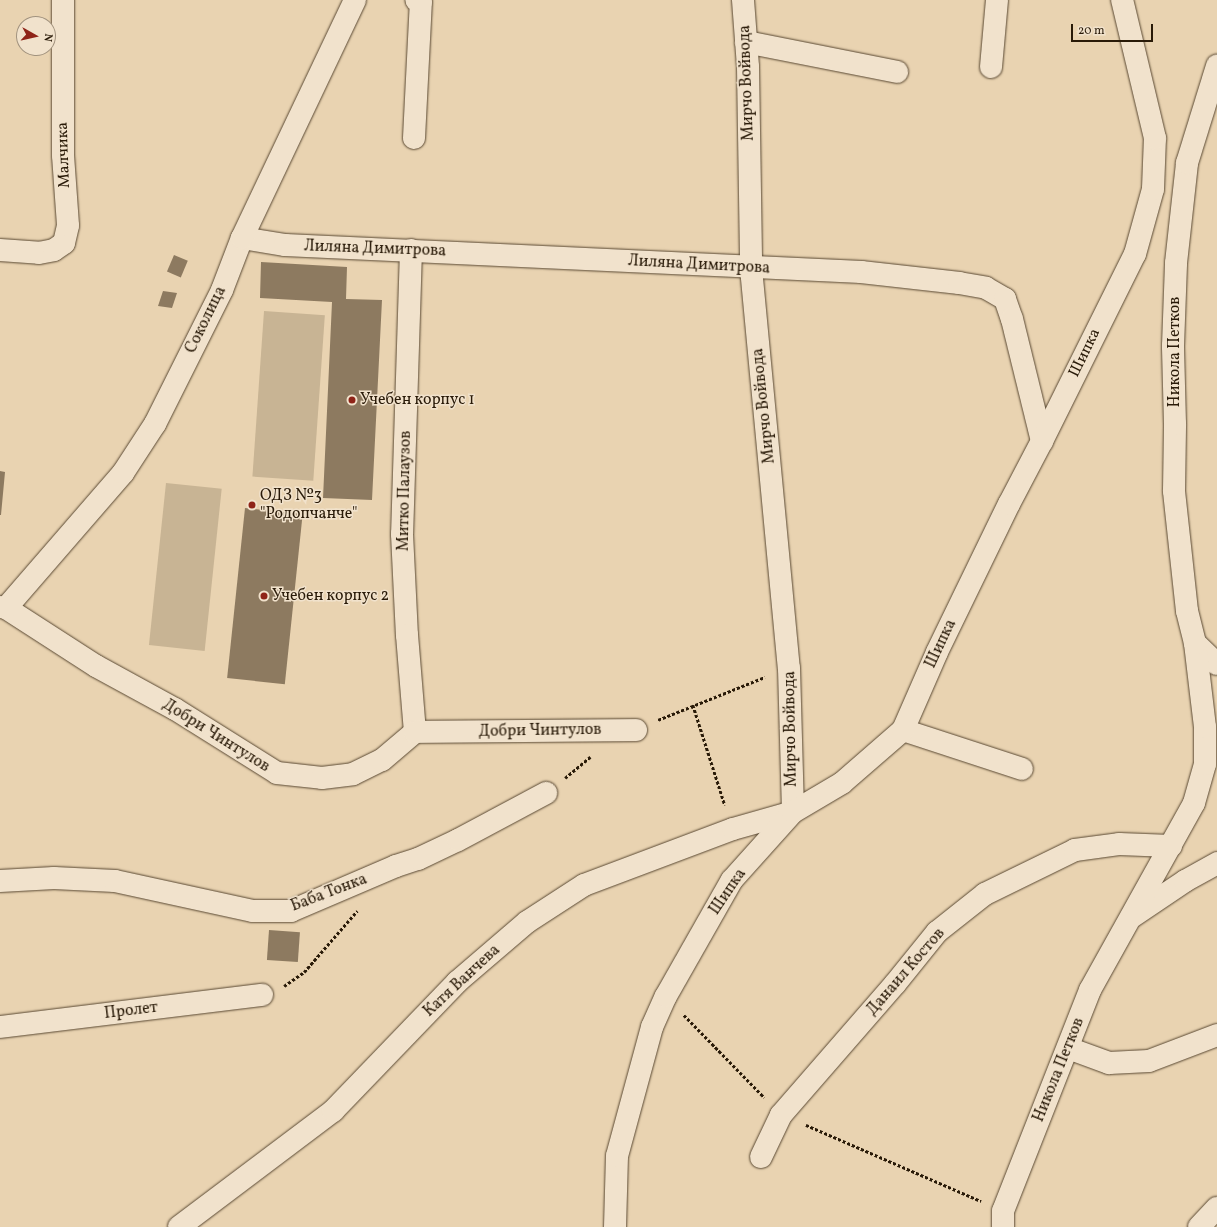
<!DOCTYPE html>
<meta charset="utf-8">
<style>
body{margin:0}
#map{position:relative;width:1217px;height:1227px;overflow:hidden;background:#e9d3b1;font-family:Vollkorn,serif}
div>[style]{position:absolute}
[style*='--x']{left:calc(var(--x)*1px);top:calc(var(--y)*1px);width:calc(var(--w)*1px);rotate:calc(var(--a)*1deg)}
.green>*{inset:0;background:#c8b494;transform-origin:0 0}
.building>*{inset:0;background:#8d7a60;transform-origin:0 0}
.path>*{height:2.5px;margin-top:-1.25px;transform-origin:0;background:repeating-linear-gradient(90deg,#291a08 0 3px,transparent 0 5px)}
.roads{filter:drop-shadow(0 0 1px #594832) drop-shadow(0 0 1px #594832)}
.street>*{height:22px;margin:-11px;padding:0 11px;transform-origin:11px;border-radius:11px;background:#f1e2cc}
.dots>*{width:11px;height:11px;translate:-50% -50%;box-sizing:border-box;border:2px solid #f1e2cc;border-radius:50%}
span{translate:-50% -50%;white-space:nowrap;text-align:center;line-height:1.15;-webkit-text-stroke:3px #f1e2cc;paint-order:stroke}
.street-label{font-size:16px;color:#291a08}
.poi-label{font-size:16px;color:#291a08}
.left{translate:0 -50%;text-align:left}
.north{position:absolute;left:16px;top:16px;width:40px;height:40px;box-sizing:border-box;background:#f1e2cc;border:1px solid #a1927e;border-radius:50%;rotate:98deg;font-size:11px;font-weight:700;line-height:16px;text-align:center;color:#291a08}
.north::after{content:'';display:block;margin:auto;width:14px;height:18px;background:#8f2418;clip-path:polygon(50% 0,100% 100%,50% 72%,0 100%)}
.scale{position:absolute;left:1071px;top:24px;width:82px;height:18px;box-sizing:border-box;border:2px solid #291a08;border-top:0;padding-left:5px;font-size:12px;line-height:14px;white-space:nowrap;color:#291a08;-webkit-text-stroke:3px #f1e2cc;paint-order:stroke}
</style>
<div id="map">
<div class="green">
<i style="left:264px;top:311px;width:61px;height:166px;rotate:4deg"></i>
<i style="left:166px;top:483px;width:56px;height:163px;rotate:6deg"></i>
</div>
<div class="building">
<i style="left:174px;top:255px;width:15px;height:18px;rotate:23deg"></i>
<i style="clip-path:polygon(261px 262px,347px 267px,346px 299px,382px 300px,372px 500px,323px 498px,332px 302px,260px 298px)"></i>
<i style="clip-path:polygon(163px 291px,177px 293px,172px 308px,158px 306px)"></i>
<i style="clip-path:polygon(0 471px,5px 472px,1px 515px,0 515px)"></i>
<i style="left:245px;top:508px;width:58px;height:171px;rotate:6deg"></i>
<i style="left:269px;top:930px;width:31px;height:30px;rotate:4deg"></i>
</div>
<div class="path">
<i style="--x:693;--y:705;--w:105;--a:72.3"></i>
<i style="--x:658;--y:720;--w:115;--a:-21.9"></i>
<i style="--x:565;--y:778;--w:33;--a:-40"></i>
<i style="--x:284;--y:986;--w:24;--a:-35"></i>
<i style="--x:304;--y:972;--w:81;--a:-49"></i>
<i style="--x:684;--y:1015;--w:115;--a:45.7"></i>
<i style="--x:806;--y:1125;--w:191;--a:23.5"></i>
</div>
<div class="roads">
<div class="street">
<i style="--x:743;--y:0;--w:67;--a:85.7"></i>
<i style="--x:748;--y:67;--w:201;--a:89.1"></i>
<i style="--x:751;--y:268;--w:402;--a:84.6"></i>
<i style="--x:789;--y:668;--w:144;--a:88.4"></i>
<i style="--x:746;--y:42;--w:154;--a:11.2"></i>
<i style="--x:991;--y:67;--w:67;--a:-84.9"></i>
<i style="--x:414;--y:138;--w:136;--a:-87.1"></i>
<i style="--x:421;--y:2;--w:5;--a:-158"></i>
<i style="--x:242;--y:238;--w:44;--a:9.2"></i>
<i style="--x:285;--y:245;--w:577;--a:2.68"></i>
<i style="--x:861;--y:272;--w:99;--a:6.4"></i>
<i style="--x:959;--y:283;--w:27;--a:10"></i>
<i style="--x:986;--y:288;--w:22;--a:30"></i>
<i style="--x:1005;--y:299;--w:21;--a:71"></i>
<i style="--x:1012;--y:319;--w:126;--a:76.2"></i>
<i style="--x:0;--y:250;--w:39;--a:4"></i>
<i style="--x:39;--y:253;--w:15;--a:-11"></i>
<i style="--x:54;--y:250;--w:12;--a:-35"></i>
<i style="--x:64;--y:243;--w:18;--a:-77"></i>
<i style="--x:68;--y:225;--w:70;--a:-94.1"></i>
<i style="--x:63;--y:155;--w:155;--a:-90"></i>
<i style="--x:411;--y:250;--w:284;--a:91.8"></i>
<i style="--x:402;--y:534;--w:101;--a:87.2"></i>
<i style="--x:407;--y:635;--w:97;--a:85.3"></i>
<i style="--x:0;--y:607;--w:6;--a:9"></i>
<i style="--x:6;--y:608;--w:107;--a:32.8"></i>
<i style="--x:96;--y:666;--w:90;--a:28.6"></i>
<i style="--x:175;--y:709;--w:120;--a:32.1"></i>
<i style="--x:277;--y:773;--w:45;--a:6.3"></i>
<i style="--x:322;--y:778;--w:31;--a:-7"></i>
<i style="--x:353;--y:774;--w:32;--a:-26"></i>
<i style="--x:382;--y:760;--w:43;--a:-40.3"></i>
<i style="--x:415;--y:732;--w:221;--a:-0.5"></i>
<i style="--x:6;--y:608;--w:179;--a:-49.1"></i>
<i style="--x:123;--y:473;--w:59;--a:-56.9"></i>
<i style="--x:155;--y:424;--w:150;--a:-63.4"></i>
<i style="--x:222;--y:290;--w:56;--a:-69"></i>
<i style="--x:242;--y:238;--w:263;--a:-64.6"></i>
<i style="--x:1195;--y:643;--w:30;--a:44"></i>
<i style="--x:903;--y:730;--w:125;--a:18.1"></i>
<i style="--x:0;--y:881;--w:54;--a:-3.2"></i>
<i style="--x:54;--y:878;--w:61;--a:2.8"></i>
<i style="--x:115;--y:881;--w:141;--a:12.3"></i>
<i style="--x:253;--y:911;--w:38;--a:0"></i>
<i style="--x:291;--y:911;--w:114;--a:-23.2"></i>
<i style="--x:396;--y:866;--w:23;--a:-18"></i>
<i style="--x:418;--y:859;--w:44;--a:-25.4"></i>
<i style="--x:458;--y:840;--w:100;--a:-28.1"></i>
<i style="--x:1133;--y:916;--w:63;--a:-33.9"></i>
<i style="--x:1185;--y:881;--w:37;--a:-29"></i>
<i style="--x:0;--y:1027;--w:264;--a:-7"></i>
<i style="--x:1068;--y:1048;--w:44;--a:20.1"></i>
<i style="--x:1109;--y:1063;--w:40;--a:-2.9"></i>
<i style="--x:1149;--y:1061;--w:73;--a:-20.9"></i>
<i style="--x:761;--y:1157;--w:47;--a:-64.5"></i>
<i style="--x:781;--y:1115;--w:174;--a:-49"></i>
<i style="--x:895;--y:984;--w:67;--a:-51.1"></i>
<i style="--x:937;--y:932;--w:61;--a:-38.4"></i>
<i style="--x:985;--y:894;--w:100;--a:-26.1"></i>
<i style="--x:1075;--y:850;--w:44;--a:-7.8"></i>
<i style="--x:1119;--y:844;--w:52;--a:2.2"></i>
<i style="--x:179;--y:1227;--w:193;--a:-37"></i>
<i style="--x:333;--y:1111;--w:179;--a:-46.1"></i>
<i style="--x:457;--y:982;--w:92;--a:-40.6"></i>
<i style="--x:527;--y:922;--w:68;--a:-33"></i>
<i style="--x:584;--y:885;--w:159;--a:-20.6"></i>
<i style="--x:733;--y:829;--w:62;--a:-15.8"></i>
<i style="--x:615;--y:1227;--w:71;--a:-88.4"></i>
<i style="--x:617;--y:1156;--w:134;--a:-74.8"></i>
<i style="--x:652;--y:1027;--w:34;--a:-66"></i>
<i style="--x:666;--y:996;--w:133;--a:-60.4"></i>
<i style="--x:732;--y:880;--w:91;--a:-48.1"></i>
<i style="--x:793;--y:812;--w:57;--a:-30.6"></i>
<i style="--x:842;--y:783;--w:81;--a:-41"></i>
<i style="--x:903;--y:730;--w:85;--a:-66.4"></i>
<i style="--x:937;--y:652;--w:165;--a:-64.1"></i>
<i style="--x:1009;--y:504;--w:71;--a:-62.4"></i>
<i style="--x:1042;--y:441;--w:209;--a:-63.6"></i>
<i style="--x:1135;--y:254;--w:67;--a:-74.5"></i>
<i style="--x:1153;--y:189;--w:51;--a:-87.8"></i>
<i style="--x:1155;--y:138;--w:142;--a:-103.4"></i>
<i style="--x:1003;--y:1227;--w:16;--a:-90"></i>
<i style="--x:1003;--y:1211;--w:238;--a:-68.5"></i>
<i style="--x:1090;--y:990;--w:214;--a:-60.9"></i>
<i style="--x:1194;--y:803;--w:41;--a:-74.2"></i>
<i style="--x:1205;--y:764;--w:37;--a:-90"></i>
<i style="--x:1205;--y:727;--w:85;--a:-96.8"></i>
<i style="--x:1195;--y:643;--w:33;--a:-104"></i>
<i style="--x:1187;--y:611;--w:121;--a:-96.2"></i>
<i style="--x:1174;--y:491;--w:67;--a:-89.1"></i>
<i style="--x:1175;--y:424;--w:78;--a:-91.5"></i>
<i style="--x:1173;--y:346;--w:83;--a:-87.9"></i>
<i style="--x:1176;--y:263;--w:101;--a:-83.7"></i>
<i style="--x:1187;--y:163;--w:102;--a:-72.8"></i>
<i style="--x:1199;--y:1227;--w:26;--a:-47"></i>
</div>
</div>
<div class="dots">
<i style="left:352px;top:400px;background:#8f2418"></i>
<i style="left:252px;top:505px;background:#8f2418"></i>
<i style="left:264px;top:596px;background:#8f2418"></i>
</div>
<div class="street-label">
<span style="left:747px;top:83px;rotate:-92deg">Мирчо Войвода</span>
<span style="left:64px;top:155px;rotate:-92deg">Малчика</span>
<span style="left:375px;top:249px;rotate:2deg">Лиляна Димитрова</span>
<span style="left:699px;top:265px;rotate:3deg">Лиляна Димитрова</span>
<span style="left:206px;top:320px;rotate:-64deg">Соколица</span>
<span style="left:1175px;top:352px;rotate:-90deg">Никола Петков</span>
<span style="left:1085px;top:353px;rotate:-64deg">Шипка</span>
<span style="left:764px;top:406px;rotate:-96deg">Мирчо Войвода</span>
<span style="left:405px;top:491px;rotate:-89deg">Митко Палаузов</span>
<span style="left:941px;top:644px;rotate:-65deg">Шипка</span>
<span style="left:791px;top:729px;rotate:-91deg">Мирчо Войвода</span>
<span style="left:540px;top:731px;rotate:-1deg">Добри Чинтулов</span>
<span style="left:216px;top:736px;rotate:32deg">Добри Чинтулов</span>
<span style="left:728px;top:892px;rotate:-56deg">Шипка</span>
<span style="left:329px;top:893px;rotate:-21deg">Баба Тонка</span>
<span style="left:906px;top:972px;rotate:-49deg">Данаил Костов</span>
<span style="left:462px;top:981px;rotate:-43deg">Катя Ванчева</span>
<span style="left:131px;top:1011px;rotate:-7deg">Пролет</span>
<span style="left:1059px;top:1070px;rotate:-68deg">Никола Петков</span>
</div>
<div class="poi-label">
<span class="left" style="left:360px;top:400px">Учебен корпус 1</span>
<span class="left" style="left:260px;top:505px">ОДЗ №3<br>"Родопчанче"</span>
<span class="left" style="left:272px;top:596px">Учебен корпус 2</span>
</div>
<div class="north">N</div>
<div class="scale">20 m</div>
</div>
